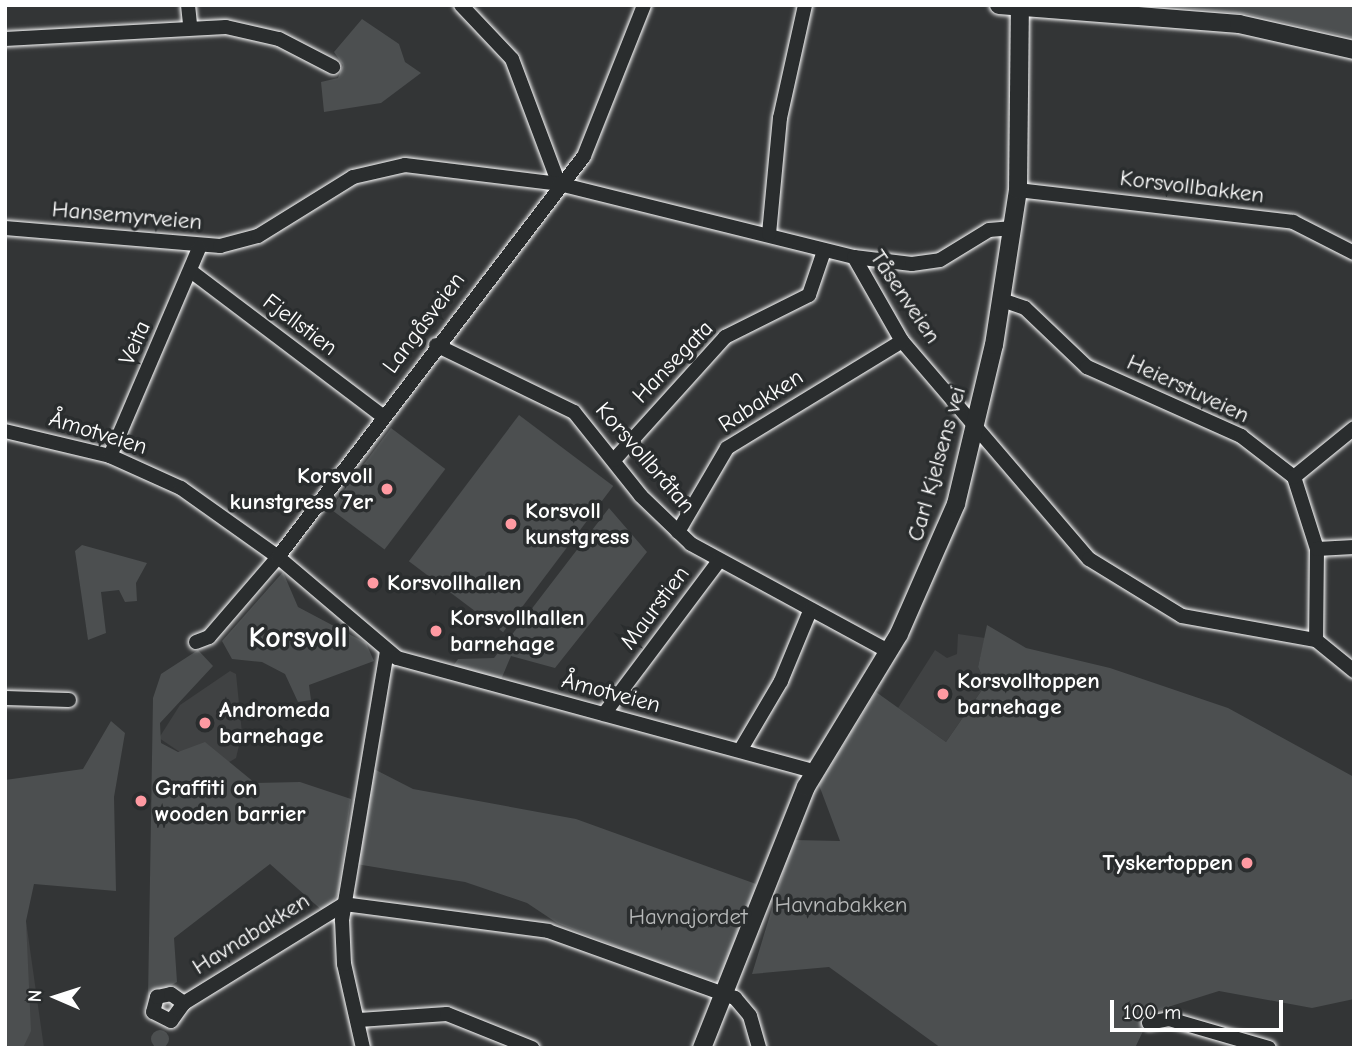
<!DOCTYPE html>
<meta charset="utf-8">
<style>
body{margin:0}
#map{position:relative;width:1359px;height:1053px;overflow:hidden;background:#333536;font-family:"Comic Neue",sans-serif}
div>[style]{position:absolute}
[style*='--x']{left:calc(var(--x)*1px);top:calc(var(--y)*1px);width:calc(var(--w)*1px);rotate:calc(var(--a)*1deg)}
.built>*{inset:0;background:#404243}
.green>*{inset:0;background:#4c4f50;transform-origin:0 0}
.round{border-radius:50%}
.roads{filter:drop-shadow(0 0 2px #fff) drop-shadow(0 0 2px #fff)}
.minor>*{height:14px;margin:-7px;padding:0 7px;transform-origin:7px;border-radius:7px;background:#2a2d2e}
.major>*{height:18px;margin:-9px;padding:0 9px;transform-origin:9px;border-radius:9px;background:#2a2d2e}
.dots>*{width:19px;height:19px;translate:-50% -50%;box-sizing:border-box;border:4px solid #2a2d2e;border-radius:50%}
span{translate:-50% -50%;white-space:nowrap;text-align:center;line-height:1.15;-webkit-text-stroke:7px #2a2d2e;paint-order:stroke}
.street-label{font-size:23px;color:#fff}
.poi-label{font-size:23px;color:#fff;font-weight:700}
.right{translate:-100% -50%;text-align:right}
.left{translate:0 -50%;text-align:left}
.park-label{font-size:23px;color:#b7b9b9}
.district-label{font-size:30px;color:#fff;font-weight:700}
.frame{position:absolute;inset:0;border:7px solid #fff;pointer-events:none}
.north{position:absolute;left:21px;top:962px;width:70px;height:70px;-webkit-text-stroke:5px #2a2d2e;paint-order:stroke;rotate:273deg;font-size:19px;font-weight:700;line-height:28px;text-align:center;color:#fff}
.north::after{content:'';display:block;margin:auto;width:24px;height:32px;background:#fff;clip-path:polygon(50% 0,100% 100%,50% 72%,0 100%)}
.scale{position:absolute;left:1110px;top:1000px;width:173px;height:32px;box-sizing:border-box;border:4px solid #fff;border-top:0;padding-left:9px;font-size:21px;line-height:24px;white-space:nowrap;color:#fff;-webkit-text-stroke:5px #2a2d2e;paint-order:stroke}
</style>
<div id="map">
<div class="built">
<i style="clip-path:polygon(958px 634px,985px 638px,978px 667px,986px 684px,946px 742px,898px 708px,935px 650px,947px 658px,957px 654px)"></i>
<i style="clip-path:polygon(230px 671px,236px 674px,242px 733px,236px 758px,211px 773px,159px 738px,180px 705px)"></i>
<i style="clip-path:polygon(5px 907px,26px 921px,44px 1048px,5px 1048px)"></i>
</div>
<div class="green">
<i style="clip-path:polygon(1152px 5px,1354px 5px,1354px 38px,1247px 14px)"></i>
<i style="clip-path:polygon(362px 19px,399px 44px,405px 62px,421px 73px,381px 103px,324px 112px,321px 82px,338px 78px,343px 65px,334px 52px)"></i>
<i style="left:519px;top:415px;width:118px;height:183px;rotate:37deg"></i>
<i style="left:391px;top:428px;width:68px;height:101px;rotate:37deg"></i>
<i style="clip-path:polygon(609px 508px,647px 552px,555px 668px,511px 656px,500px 682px,451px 669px,458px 659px,494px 658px)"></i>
<i style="clip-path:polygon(82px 545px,147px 563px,136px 583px,137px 601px,125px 602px,119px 590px,101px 592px,106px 633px,88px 640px,75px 551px)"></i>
<i style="clip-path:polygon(283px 572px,298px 607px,366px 643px,374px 661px,309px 685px,311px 700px,298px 702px,285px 674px,262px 662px,232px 659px,222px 641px)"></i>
<i style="clip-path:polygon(987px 625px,1026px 648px,1110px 668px,1228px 708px,1354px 777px,1354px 999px,1312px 1008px,1219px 991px,1152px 1012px,1135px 1048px,941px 1048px,829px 967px,752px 974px,793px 840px,840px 841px,819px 785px,876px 692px,946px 742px,986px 684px,978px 667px)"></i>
<i style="clip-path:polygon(198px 650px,213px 666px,160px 723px,161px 743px,178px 752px,205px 742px,255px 783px,300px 782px,351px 799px,338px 894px,325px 913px,270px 864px,174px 938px,177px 982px,148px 999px,153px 698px,161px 674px)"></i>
<i style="clip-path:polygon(111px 721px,125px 733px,114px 797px,116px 891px,34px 884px,26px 921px,31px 1031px,23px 1048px,5px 1048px,5px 780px,83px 769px)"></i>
<i style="clip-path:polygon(372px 768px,413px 789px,576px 819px,756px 884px,734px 957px,723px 976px,709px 983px,557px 923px,527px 903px,465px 882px,356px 864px)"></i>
<i class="round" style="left:151px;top:1030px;width:18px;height:18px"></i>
</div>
<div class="roads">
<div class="minor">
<i style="--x:188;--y:5;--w:20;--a:84"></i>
<i style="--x:461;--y:5;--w:74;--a:46.6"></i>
<i style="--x:512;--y:59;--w:134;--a:69.4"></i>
<i style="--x:5;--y:39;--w:221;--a:-3.1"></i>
<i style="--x:226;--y:27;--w:54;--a:12.8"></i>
<i style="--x:279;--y:39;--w:61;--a:27.4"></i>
<i style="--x:1018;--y:190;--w:277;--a:6.6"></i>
<i style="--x:1293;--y:222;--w:68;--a:26.9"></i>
<i style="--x:5;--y:228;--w:216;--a:4.8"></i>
<i style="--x:220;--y:246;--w:39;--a:-15"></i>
<i style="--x:258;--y:236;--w:112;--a:-31.8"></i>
<i style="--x:353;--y:177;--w:53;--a:-13"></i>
<i style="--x:405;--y:165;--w:155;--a:7"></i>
<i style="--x:559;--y:184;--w:304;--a:13.9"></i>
<i style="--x:854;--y:257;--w:97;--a:60.3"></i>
<i style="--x:902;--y:341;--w:287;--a:49.4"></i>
<i style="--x:1089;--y:559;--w:109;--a:31.5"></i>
<i style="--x:1182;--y:616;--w:136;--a:10.2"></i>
<i style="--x:1316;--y:640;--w:49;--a:39.2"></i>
<i style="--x:769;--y:234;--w:117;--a:-84.6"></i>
<i style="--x:780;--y:118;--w:116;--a:-77.5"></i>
<i style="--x:854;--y:257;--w:58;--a:6.9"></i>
<i style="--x:912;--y:264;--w:28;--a:-8"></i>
<i style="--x:940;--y:260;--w:57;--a:-31.5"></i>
<i style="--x:989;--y:230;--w:24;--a:-5"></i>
<i style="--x:192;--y:272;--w:237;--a:37.1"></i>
<i style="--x:1002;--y:300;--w:24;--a:19"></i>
<i style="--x:1025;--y:308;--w:86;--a:43.6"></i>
<i style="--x:1087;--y:367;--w:169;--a:24.1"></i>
<i style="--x:1241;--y:436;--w:67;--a:37.7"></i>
<i style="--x:1294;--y:477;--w:76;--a:72.3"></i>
<i style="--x:1317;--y:549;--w:91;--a:90.6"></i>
<i style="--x:436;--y:345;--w:153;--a:25.9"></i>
<i style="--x:574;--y:412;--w:107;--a:51.4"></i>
<i style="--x:641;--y:496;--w:69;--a:43.8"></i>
<i style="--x:691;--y:544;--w:224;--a:28.5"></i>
<i style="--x:5;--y:431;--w:108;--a:13.4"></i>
<i style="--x:110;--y:456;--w:78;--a:24.3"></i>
<i style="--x:181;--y:488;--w:119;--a:35.4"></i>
<i style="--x:278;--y:557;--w:156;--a:40.3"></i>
<i style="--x:397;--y:658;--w:432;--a:15.2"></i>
<i style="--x:110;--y:456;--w:226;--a:-66.8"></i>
<i style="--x:614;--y:460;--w:166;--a:-47.9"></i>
<i style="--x:725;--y:337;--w:94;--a:-26.6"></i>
<i style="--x:809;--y:295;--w:46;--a:-71.2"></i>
<i style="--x:1294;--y:477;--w:77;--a:-39.2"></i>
<i style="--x:678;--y:532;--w:97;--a:-59.7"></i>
<i style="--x:727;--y:448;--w:205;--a:-31.4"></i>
<i style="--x:1317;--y:549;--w:37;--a:-3"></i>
<i style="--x:196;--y:642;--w:14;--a:-21"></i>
<i style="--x:209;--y:637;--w:106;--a:-49.2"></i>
<i style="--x:278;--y:557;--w:504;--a:-52.65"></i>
<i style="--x:584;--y:156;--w:162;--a:-68.3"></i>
<i style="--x:5;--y:698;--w:64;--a:1.8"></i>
<i style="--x:604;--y:714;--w:190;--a:-53.1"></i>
<i style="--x:741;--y:749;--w:79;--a:-59.5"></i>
<i style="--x:781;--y:681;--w:76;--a:-67.5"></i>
<i style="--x:184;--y:1003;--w:22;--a:126"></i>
<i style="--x:171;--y:1021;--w:20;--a:-153"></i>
<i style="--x:153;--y:1012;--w:16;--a:-75"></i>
<i style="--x:157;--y:997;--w:14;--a:-12"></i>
<i style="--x:171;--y:994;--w:16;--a:35"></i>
<i style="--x:184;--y:1003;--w:188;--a:-31.7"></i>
<i style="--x:344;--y:904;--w:206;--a:7.5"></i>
<i style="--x:548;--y:931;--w:199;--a:19.7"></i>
<i style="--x:735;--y:998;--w:23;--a:50"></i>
<i style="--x:750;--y:1016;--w:33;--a:74"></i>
<i style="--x:359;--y:1020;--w:88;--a:-3.9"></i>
<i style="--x:447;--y:1014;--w:92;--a:21.8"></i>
<i style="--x:1149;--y:1023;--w:20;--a:-11"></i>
<i style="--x:1169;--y:1019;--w:104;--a:16.2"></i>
<i style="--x:363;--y:1048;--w:86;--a:-102.7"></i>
<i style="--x:344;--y:964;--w:44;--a:-92.6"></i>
<i style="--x:342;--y:920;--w:272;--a:-80.5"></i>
</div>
<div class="major">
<i style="--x:999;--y:5;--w:241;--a:4.5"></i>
<i style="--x:1239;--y:24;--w:118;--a:12.7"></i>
<i style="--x:702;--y:1048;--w:281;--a:-68.3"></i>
<i style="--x:806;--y:787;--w:179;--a:-58.7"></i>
<i style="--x:899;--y:634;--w:142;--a:-66.3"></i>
<i style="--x:956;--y:504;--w:163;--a:-76.6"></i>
<i style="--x:994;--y:345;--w:157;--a:-81.2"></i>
<i style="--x:1018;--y:190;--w:182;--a:-89.4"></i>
</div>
</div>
<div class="dots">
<i style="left:387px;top:489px;background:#ff9aa2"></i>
<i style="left:511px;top:524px;background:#ff9aa2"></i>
<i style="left:373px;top:583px;background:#ff9aa2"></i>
<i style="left:436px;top:631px;background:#ff9aa2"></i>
<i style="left:943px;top:694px;background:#ff9aa2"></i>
<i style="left:205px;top:723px;background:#ff9aa2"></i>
<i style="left:141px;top:801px;background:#ff9aa2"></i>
<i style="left:1247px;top:863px;background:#ff9aa2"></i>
</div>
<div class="street-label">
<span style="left:1192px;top:187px;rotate:7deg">Korsvollbakken</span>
<span style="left:127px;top:216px;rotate:5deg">Hansemyrveien</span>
<span style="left:905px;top:297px;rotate:56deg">Tåsenveien</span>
<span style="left:424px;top:323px;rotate:-53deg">Langåsveien</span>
<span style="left:300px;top:325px;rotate:37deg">Fjellstien</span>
<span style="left:135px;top:343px;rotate:-66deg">Veita</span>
<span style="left:673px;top:362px;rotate:-46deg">Hansegata</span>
<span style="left:1188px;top:389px;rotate:25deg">Heierstuveien</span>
<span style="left:761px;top:401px;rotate:-33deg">Rabakken</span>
<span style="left:98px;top:433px;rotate:17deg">Åmotveien</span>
<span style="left:645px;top:458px;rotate:49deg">Korsvollbråtan</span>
<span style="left:937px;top:464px;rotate:-74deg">Carl Kjelsens vei</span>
<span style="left:655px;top:608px;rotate:-53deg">Maurstien</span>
<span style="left:611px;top:693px;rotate:15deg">Åmotveien</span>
<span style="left:251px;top:934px;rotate:-32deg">Havnabakken</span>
</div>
<div class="poi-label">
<span class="right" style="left:373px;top:489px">Korsvoll<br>kunstgress 7er</span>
<span class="left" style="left:525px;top:524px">Korsvoll<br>kunstgress</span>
<span class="left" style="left:387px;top:583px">Korsvollhallen</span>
<span class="left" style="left:450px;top:631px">Korsvollhallen<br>barnehage</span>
<span class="left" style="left:957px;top:694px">Korsvolltoppen<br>barnehage</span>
<span class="left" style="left:219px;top:723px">Andromeda<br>barnehage</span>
<span class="left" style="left:155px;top:801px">Graffiti on<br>wooden barrier</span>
<span class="right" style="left:1233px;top:863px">Tyskertoppen</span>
</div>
<div class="park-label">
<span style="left:841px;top:905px">Havnabakken</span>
<span style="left:688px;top:917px">Havnajordet</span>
</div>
<div class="district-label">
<span style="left:298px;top:638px">Korsvoll</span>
</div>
<div class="frame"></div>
<div class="north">N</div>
<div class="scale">100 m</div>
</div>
